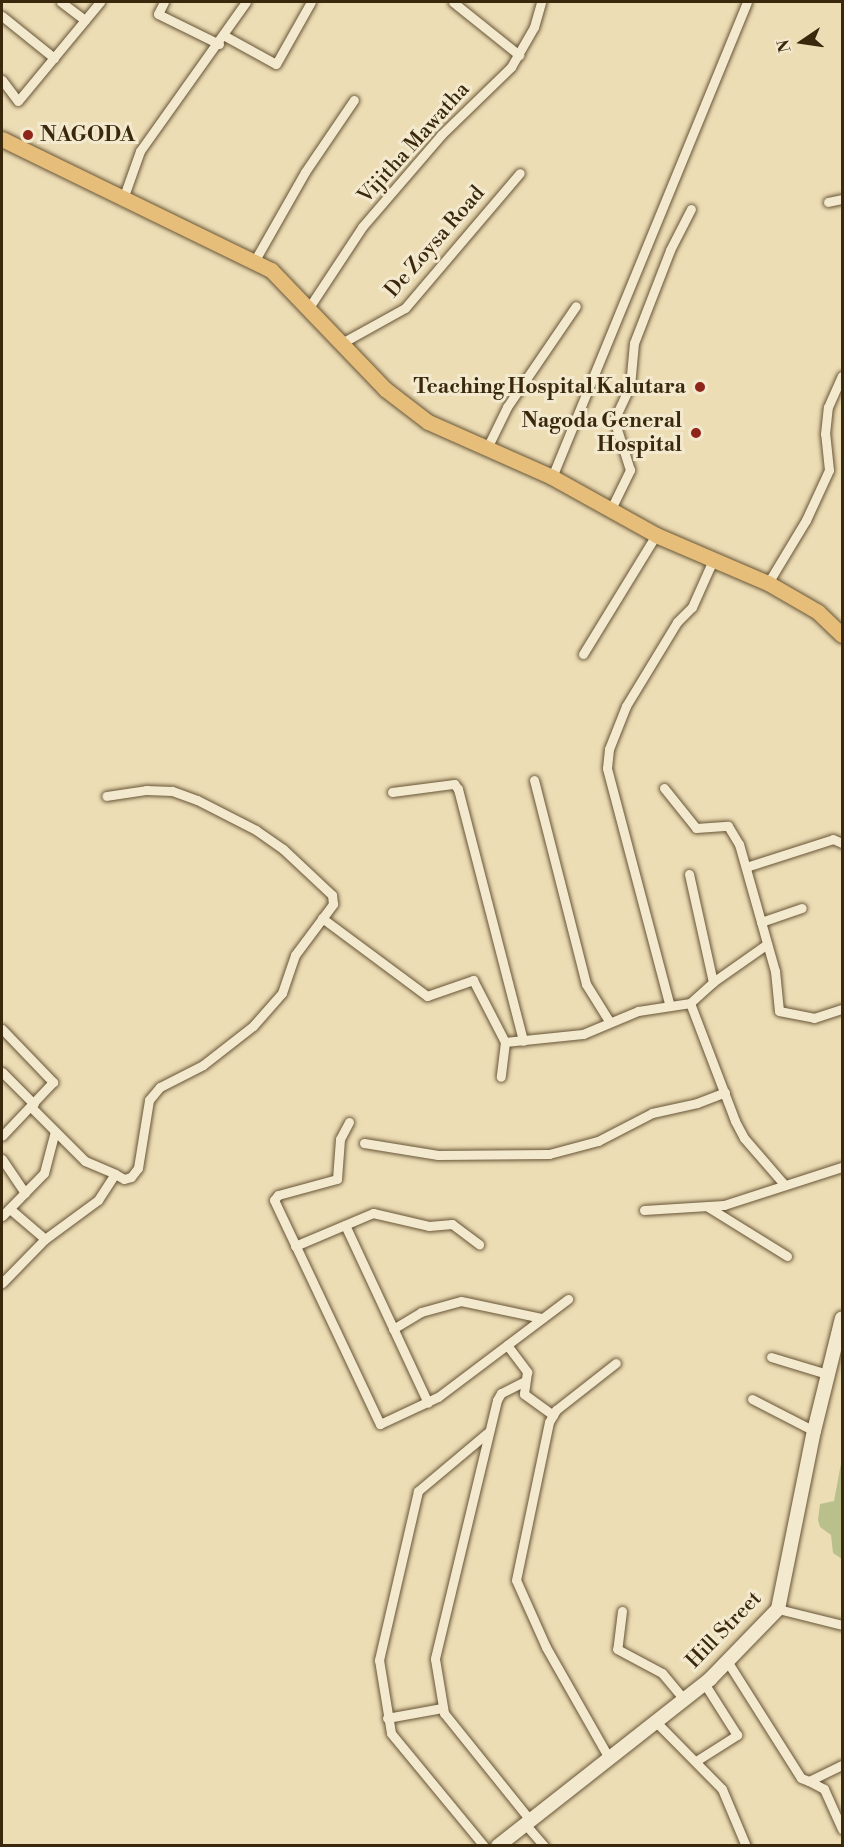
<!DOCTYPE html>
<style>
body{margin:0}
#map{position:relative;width:844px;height:1847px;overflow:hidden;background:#edddb5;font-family:"Libre Bodoni",serif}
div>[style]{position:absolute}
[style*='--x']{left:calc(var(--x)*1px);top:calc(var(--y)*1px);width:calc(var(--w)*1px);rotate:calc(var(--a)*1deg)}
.green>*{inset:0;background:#bac08c}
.roads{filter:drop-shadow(0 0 2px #675536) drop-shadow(0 0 2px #675536)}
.street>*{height:9px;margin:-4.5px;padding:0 4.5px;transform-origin:4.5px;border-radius:4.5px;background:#f3e9cf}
.secondary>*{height:14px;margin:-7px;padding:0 7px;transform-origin:7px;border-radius:7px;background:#f3e9cf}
.primary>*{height:15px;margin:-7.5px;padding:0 7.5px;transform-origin:7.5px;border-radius:7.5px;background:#e6be7a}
.dots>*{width:16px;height:16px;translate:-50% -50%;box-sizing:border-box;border:3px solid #f3e9cf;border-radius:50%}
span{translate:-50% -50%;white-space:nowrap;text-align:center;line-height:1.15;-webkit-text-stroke:6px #f3e9cf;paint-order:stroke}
.poi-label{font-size:21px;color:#3a280c;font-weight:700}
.left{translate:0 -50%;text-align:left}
.right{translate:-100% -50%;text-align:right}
.street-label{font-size:21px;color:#3a280c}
.frame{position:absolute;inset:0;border:3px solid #3a280c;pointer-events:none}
.north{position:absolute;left:772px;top:12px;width:60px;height:60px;-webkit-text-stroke:4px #f3e9cf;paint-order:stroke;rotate:257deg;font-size:16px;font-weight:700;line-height:24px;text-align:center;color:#3a280c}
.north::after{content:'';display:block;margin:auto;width:21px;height:27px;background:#3a280c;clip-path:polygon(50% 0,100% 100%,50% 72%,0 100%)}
</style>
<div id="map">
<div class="green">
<i style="clip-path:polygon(842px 1458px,842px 1559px,833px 1553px,831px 1535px,820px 1527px,818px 1520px,820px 1504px,834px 1501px)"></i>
</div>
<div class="roads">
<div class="street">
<i style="--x:61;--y:2;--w:30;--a:37"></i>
<i style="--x:164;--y:2;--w:13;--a:117"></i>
<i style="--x:158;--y:14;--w:68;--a:26.2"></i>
<i style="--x:453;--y:2;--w:85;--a:38.8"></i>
<i style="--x:2;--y:16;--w:67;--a:38.9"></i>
<i style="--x:225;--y:36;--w:58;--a:28.8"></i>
<i style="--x:276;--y:64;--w:71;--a:-60.6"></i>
<i style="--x:2;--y:80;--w:26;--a:53"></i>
<i style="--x:18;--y:101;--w:129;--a:-50.4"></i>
<i style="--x:124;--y:196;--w:48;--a:-70.4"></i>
<i style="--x:140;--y:151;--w:183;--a:-54.6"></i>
<i style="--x:828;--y:202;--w:14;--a:-12"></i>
<i style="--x:255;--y:260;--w:101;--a:-60.4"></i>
<i style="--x:305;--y:172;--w:87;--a:-55.8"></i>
<i style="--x:308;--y:309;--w:98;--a:-56.6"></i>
<i style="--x:362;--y:227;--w:121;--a:-49.3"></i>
<i style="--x:441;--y:135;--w:98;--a:-44.2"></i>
<i style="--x:511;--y:67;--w:46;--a:-60.1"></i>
<i style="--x:534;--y:27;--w:26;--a:-74"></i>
<i style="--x:340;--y:344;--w:74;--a:-29"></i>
<i style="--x:405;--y:308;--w:177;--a:-49.6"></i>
<i style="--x:487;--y:448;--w:46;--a:-64"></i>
<i style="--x:507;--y:407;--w:122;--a:-55.7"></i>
<i style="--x:552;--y:477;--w:513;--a:-67.68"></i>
<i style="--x:610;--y:511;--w:46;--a:-64"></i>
<i style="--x:630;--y:470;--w:52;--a:-107.7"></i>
<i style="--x:614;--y:420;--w:38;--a:-65"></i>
<i style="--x:630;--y:386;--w:43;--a:-84.7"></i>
<i style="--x:634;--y:343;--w:100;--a:-68.8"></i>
<i style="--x:670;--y:250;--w:46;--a:-62.9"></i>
<i style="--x:768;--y:583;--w:74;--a:-58.9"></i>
<i style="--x:806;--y:520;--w:55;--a:-65.3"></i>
<i style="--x:829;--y:470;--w:36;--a:-96"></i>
<i style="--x:825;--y:434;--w:27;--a:-84"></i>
<i style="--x:828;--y:407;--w:34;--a:-66"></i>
<i style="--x:583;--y:654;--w:140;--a:-58.5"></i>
<i style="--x:534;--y:780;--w:211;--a:75.7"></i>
<i style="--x:586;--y:984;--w:44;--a:58.1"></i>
<i style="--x:664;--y:788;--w:51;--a:51.3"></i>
<i style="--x:696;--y:828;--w:32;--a:-4"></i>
<i style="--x:728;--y:826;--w:21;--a:59"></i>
<i style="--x:739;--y:844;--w:132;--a:74.2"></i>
<i style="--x:775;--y:971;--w:40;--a:84.3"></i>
<i style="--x:779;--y:1011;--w:36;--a:11"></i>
<i style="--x:814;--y:1018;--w:29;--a:-18"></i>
<i style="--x:392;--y:792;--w:63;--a:-7.4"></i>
<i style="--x:454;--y:784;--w:6;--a:51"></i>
<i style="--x:458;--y:789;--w:260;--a:75.5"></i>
<i style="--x:746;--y:867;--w:91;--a:-17.8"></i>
<i style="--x:833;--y:839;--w:10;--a:24"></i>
<i style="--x:689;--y:874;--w:111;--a:77.5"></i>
<i style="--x:322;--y:918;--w:131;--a:36.6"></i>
<i style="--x:427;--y:996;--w:49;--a:-19.2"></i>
<i style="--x:473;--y:980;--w:70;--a:62.7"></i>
<i style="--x:505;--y:1042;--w:35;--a:97"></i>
<i style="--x:761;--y:922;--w:43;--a:-18.9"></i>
<i style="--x:669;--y:1003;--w:243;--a:-104.8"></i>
<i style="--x:607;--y:768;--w:19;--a:-84"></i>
<i style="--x:609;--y:749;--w:46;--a:-68.4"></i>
<i style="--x:626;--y:706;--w:98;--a:-58.7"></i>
<i style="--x:677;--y:622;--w:21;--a:-45"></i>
<i style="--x:692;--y:607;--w:51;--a:-65.9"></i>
<i style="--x:690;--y:1003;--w:31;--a:-42"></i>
<i style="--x:713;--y:982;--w:66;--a:-35.1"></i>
<i style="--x:2;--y:1029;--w:74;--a:46.1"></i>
<i style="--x:53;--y:1082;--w:74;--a:133.4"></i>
<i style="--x:505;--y:1042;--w:78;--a:-5.9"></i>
<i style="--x:583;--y:1034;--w:60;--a:-22.7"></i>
<i style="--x:638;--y:1011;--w:53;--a:-8.7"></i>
<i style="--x:690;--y:1003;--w:126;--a:69.1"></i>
<i style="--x:735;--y:1121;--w:19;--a:62"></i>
<i style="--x:744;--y:1138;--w:60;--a:49.1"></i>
<i style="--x:2;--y:1072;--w:45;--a:45"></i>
<i style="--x:31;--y:1107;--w:76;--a:45"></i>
<i style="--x:85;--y:1161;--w:33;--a:23"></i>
<i style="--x:349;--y:1122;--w:19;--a:118"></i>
<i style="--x:340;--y:1139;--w:40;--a:94.3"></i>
<i style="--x:337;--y:1179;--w:61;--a:164.8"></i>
<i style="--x:278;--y:1195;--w:6;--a:129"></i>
<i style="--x:274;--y:1200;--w:248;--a:64.7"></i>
<i style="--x:380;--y:1424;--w:64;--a:-25"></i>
<i style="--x:438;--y:1397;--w:163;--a:-37"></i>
<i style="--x:364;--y:1143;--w:75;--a:9.2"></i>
<i style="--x:438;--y:1155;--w:111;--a:-0.5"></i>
<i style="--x:549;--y:1154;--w:51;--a:-14.9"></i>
<i style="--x:598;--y:1141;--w:61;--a:-27.4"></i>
<i style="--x:652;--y:1113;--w:46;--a:-12.5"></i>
<i style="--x:697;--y:1103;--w:30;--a:-21"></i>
<i style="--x:2;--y:1159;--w:41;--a:55.9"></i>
<i style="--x:708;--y:1207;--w:93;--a:31.8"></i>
<i style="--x:10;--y:1209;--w:46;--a:40.6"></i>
<i style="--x:644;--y:1210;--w:80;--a:-3.6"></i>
<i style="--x:724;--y:1205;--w:124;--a:-17.9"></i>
<i style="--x:2;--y:1216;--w:60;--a:-45.7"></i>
<i style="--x:44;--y:1173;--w:43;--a:-75.3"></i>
<i style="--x:345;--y:1225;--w:196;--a:65"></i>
<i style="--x:295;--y:1246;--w:85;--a:-22.9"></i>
<i style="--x:373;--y:1213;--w:57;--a:13.1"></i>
<i style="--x:429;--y:1226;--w:23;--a:-5"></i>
<i style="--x:452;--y:1224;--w:34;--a:37"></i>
<i style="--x:2;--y:1283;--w:62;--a:-45.7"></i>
<i style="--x:45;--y:1239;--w:66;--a:-36.3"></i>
<i style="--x:98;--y:1200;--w:31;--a:-57"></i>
<i style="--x:115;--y:1174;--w:10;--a:29"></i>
<i style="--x:124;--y:1179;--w:7;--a:-16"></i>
<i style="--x:131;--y:1177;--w:11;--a:-52"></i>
<i style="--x:138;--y:1168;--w:69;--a:-80.8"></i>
<i style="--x:149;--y:1100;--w:17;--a:-50"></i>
<i style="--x:160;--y:1087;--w:48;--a:-27.1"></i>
<i style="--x:203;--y:1065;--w:63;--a:-38"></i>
<i style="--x:253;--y:1026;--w:44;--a:-48.7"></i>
<i style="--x:282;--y:993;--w:40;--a:-71.1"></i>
<i style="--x:295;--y:955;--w:64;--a:-53.3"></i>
<i style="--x:333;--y:904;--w:9;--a:-96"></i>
<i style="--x:332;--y:895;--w:67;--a:-136.8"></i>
<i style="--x:283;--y:849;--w:33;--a:-145"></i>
<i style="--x:256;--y:830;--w:66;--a:-153"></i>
<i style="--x:197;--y:800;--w:27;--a:-160"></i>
<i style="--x:172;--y:791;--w:26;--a:-178"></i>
<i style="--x:146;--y:790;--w:40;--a:171.5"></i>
<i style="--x:393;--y:1329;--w:33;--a:-31"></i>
<i style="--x:421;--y:1312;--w:41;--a:-15.4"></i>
<i style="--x:461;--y:1301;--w:83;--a:11.9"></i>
<i style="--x:507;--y:1345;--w:34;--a:53"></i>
<i style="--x:527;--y:1372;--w:22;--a:98"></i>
<i style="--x:524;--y:1394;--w:36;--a:36"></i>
<i style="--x:771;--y:1357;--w:59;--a:16.9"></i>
<i style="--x:525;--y:1381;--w:27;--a:153"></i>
<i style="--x:501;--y:1393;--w:8;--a:120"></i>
<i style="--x:497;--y:1400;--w:266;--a:103.5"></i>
<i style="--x:435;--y:1659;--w:55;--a:80.5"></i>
<i style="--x:444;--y:1713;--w:137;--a:51.2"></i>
<i style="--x:752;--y:1399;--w:70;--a:27.3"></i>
<i style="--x:778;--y:1609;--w:66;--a:14"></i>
<i style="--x:622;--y:1611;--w:38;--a:97"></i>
<i style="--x:617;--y:1649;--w:51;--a:28.1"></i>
<i style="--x:662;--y:1673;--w:34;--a:50"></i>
<i style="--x:727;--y:1661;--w:138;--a:57.7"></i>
<i style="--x:801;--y:1778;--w:9;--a:21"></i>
<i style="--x:809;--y:1781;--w:37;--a:-26"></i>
<i style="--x:387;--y:1718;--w:56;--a:-10.3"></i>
<i style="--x:655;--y:1721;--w:95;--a:45.4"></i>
<i style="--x:722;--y:1789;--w:62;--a:67.2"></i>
<i style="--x:609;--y:1758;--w:128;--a:-119.6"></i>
<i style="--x:546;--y:1647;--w:73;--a:-114.1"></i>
<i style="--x:516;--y:1580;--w:161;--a:-78.2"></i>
<i style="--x:549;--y:1422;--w:14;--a:-60"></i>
<i style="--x:556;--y:1410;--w:76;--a:-38.1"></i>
<i style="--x:696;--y:1761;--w:49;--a:-32.4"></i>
<i style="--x:737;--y:1735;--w:62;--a:-122.4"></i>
<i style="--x:809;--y:1781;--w:17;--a:28"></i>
<i style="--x:824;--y:1789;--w:44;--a:65.8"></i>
<i style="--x:525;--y:1824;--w:29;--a:49"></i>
<i style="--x:484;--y:1846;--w:146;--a:-129.5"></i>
<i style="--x:391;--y:1733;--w:74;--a:-99.3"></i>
<i style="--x:379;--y:1660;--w:173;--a:-77"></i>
<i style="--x:418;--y:1491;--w:90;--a:-40"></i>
</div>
<div class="secondary">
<i style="--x:498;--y:1846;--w:270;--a:-38.2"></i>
<i style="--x:710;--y:1679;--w:98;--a:-45.8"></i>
<i style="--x:778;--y:1609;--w:182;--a:-78.6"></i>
<i style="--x:814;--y:1431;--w:116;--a:-76.1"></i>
</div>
<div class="primary">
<i style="--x:2;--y:139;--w:299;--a:26"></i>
<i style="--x:271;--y:270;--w:165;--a:46.2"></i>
<i style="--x:385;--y:389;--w:54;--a:37.5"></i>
<i style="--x:428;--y:422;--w:136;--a:23.9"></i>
<i style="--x:552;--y:477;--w:119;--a:29.1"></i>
<i style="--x:656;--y:535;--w:122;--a:23.2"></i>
<i style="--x:768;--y:583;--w:58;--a:30.1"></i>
<i style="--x:818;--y:612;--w:33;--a:44"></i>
</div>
</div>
<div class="dots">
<i style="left:28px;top:135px;background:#8f2418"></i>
<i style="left:700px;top:387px;background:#8f2418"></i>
<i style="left:696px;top:433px;background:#8f2418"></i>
</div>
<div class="poi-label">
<span class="left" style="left:40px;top:135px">NAGODA</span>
<span class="right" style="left:686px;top:387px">Teaching Hospital Kalutara</span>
<span class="right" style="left:682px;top:433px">Nagoda General<br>Hospital</span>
</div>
<div class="street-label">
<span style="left:414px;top:143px;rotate:-48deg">Vijitha Mawatha</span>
<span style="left:435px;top:242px;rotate:-49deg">De Zoysa Road</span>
<span style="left:724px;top:1630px;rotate:-46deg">Hill Street</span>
</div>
<div class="frame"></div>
<div class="north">N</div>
</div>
